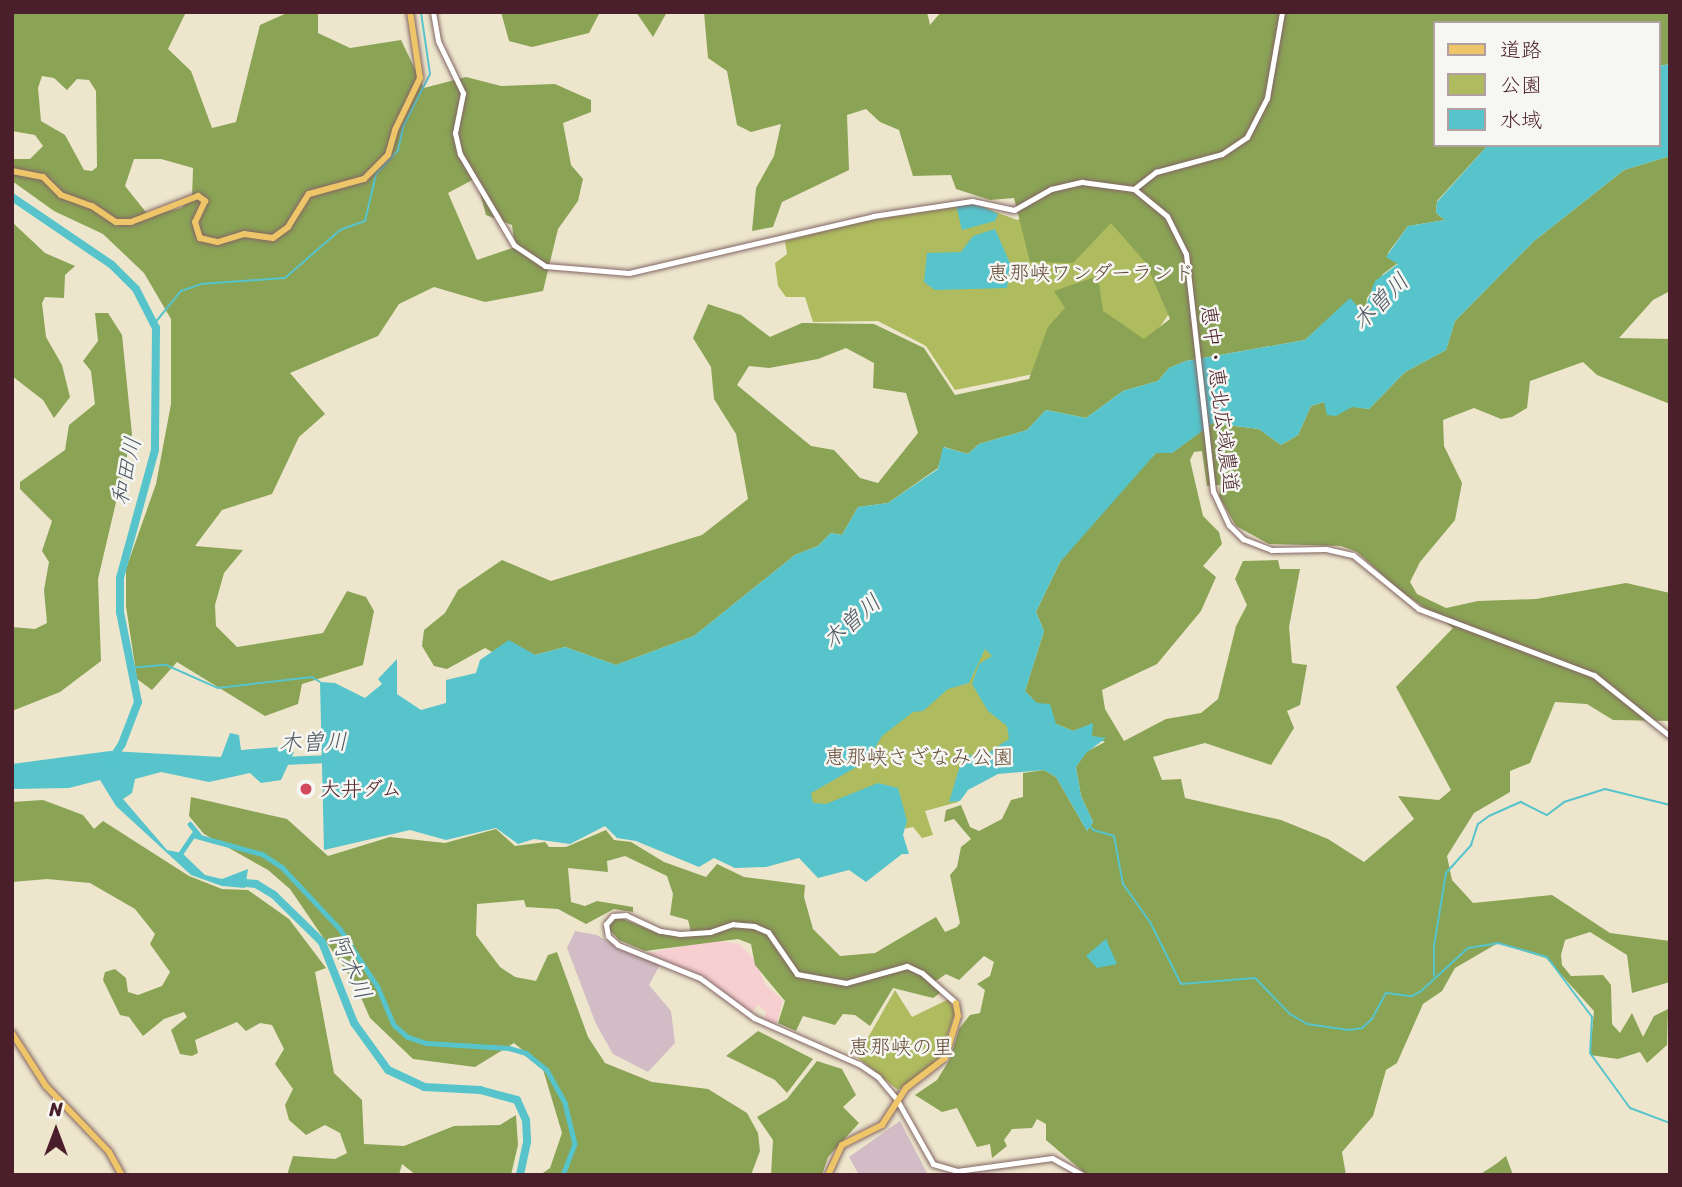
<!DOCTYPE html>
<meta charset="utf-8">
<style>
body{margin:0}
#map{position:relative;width:1682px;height:1187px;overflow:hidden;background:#ede6cd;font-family:Sriracha,"Klee One",sans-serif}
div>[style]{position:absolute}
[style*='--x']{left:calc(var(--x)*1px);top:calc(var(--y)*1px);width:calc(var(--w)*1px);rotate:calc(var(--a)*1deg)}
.built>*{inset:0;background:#f7cfd1}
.industrial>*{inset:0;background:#d2bdc6}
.green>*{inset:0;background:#aebb5e}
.forest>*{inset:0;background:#8aa355}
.water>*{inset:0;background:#57c4cc}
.stream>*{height:2px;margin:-1px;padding:0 1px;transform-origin:1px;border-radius:1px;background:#57c4cc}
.canal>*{height:4.5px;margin:-2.25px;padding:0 2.25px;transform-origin:2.25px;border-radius:2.25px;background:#57c4cc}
.river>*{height:8px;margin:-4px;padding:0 4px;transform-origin:4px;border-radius:4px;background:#57c4cc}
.roads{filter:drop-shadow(0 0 2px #836564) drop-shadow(0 0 2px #836564)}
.minor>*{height:5px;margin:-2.5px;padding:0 2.5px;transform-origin:2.5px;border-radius:2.5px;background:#fff}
.major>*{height:6px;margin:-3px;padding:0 3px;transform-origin:3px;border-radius:3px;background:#eec569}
.dots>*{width:19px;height:19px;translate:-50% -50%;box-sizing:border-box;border:4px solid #f6f6f2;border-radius:50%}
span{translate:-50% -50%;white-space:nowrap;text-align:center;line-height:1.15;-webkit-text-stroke:5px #f6f6f2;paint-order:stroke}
.park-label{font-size:21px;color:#684e3a}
.street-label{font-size:21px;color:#4a1f2b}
.poi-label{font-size:21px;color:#4a1f2b}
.left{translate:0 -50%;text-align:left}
.water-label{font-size:23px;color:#4f5963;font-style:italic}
.frame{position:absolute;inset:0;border:14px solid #4a1f2b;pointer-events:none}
.legend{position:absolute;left:1433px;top:21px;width:228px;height:126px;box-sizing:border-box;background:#f6f6f2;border:2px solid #b1a0a2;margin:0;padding:9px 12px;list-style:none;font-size:21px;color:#4a1f2b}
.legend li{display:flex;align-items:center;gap:14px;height:35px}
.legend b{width:35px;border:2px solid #b1a0a2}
.north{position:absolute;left:21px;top:1096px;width:70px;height:70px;-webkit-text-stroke:5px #f6f6f2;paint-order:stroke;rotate:0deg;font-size:19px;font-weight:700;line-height:28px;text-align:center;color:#4a1f2b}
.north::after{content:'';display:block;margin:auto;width:24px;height:32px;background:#4a1f2b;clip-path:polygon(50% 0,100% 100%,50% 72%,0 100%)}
</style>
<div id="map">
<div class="built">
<i style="clip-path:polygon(715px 940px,739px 944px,755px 960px,765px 984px,783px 1001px,776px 1025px,764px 1020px,766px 1012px,758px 1005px,751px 1014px,706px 978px,648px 953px)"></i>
</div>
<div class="industrial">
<i style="clip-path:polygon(575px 931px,597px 935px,624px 951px,661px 963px,649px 985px,671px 1011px,675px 1043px,648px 1072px,613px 1054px,596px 1024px,567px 948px)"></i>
<i style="clip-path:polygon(900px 1121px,928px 1175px,859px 1175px,849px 1157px)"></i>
</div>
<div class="green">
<i style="clip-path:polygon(1122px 190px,1171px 311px,1142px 352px,955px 390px,926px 346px,878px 321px,813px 322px,805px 297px,786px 297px,778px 286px,775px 263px,787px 254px,785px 241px,860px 222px,975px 204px,1017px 220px)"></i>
<i style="clip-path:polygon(983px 638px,999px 654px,1016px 743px,960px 774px,958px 802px,925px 811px,933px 835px,922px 838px,913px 827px,903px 829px,814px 812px,803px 792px)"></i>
<i style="clip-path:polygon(895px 990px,912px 1017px,949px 999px,955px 1013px,939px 1060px,898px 1090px,857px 1057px)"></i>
</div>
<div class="forest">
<i style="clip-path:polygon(evenodd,12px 12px,186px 12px,168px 49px,191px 71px,212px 128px,236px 122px,260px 25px,289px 12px,318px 12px,318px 33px,350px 48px,401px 40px,424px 88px,466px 77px,501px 86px,555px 84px,591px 100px,591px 112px,563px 123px,571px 165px,583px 179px,578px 201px,558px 229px,543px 291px,485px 302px,434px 287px,399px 304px,378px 336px,290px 373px,325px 414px,299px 437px,272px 494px,222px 510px,195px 546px,243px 550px,224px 573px,215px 605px,216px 626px,237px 647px,323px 633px,347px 591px,366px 597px,374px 611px,363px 665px,302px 684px,298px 704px,265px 716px,177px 662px,152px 690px,137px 679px,126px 606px,126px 569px,156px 484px,171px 404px,171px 319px,144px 273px,103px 234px,54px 211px,12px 181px,12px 159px,30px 159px,43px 146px,35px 135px,12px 131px,12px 12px,42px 76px,54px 78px,67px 90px,77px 79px,89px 80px,96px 91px,97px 167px,92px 171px,84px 170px,65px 135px,41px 121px,38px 88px,42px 76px,12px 12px,134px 159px,161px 159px,193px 168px,192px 199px,181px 208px,149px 216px,125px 186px,134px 159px,12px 12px,476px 178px,486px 215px,512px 225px,515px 247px,477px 260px,448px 193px,476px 178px)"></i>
<i style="clip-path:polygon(501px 12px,600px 12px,589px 33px,532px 47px,509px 41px)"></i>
<i style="clip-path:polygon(636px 12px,667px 12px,653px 37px)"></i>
<i style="clip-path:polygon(evenodd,704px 12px,927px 12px,930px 25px,941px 12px,1670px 12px,1670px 64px,1659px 66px,1659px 23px,1435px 23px,1435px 145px,1488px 145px,1437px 201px,1436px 213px,1445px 220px,1408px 226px,1388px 253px,1398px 263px,1383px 274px,1367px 298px,1366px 308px,1339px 309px,1305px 340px,1186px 361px,1169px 368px,1158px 381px,1123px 391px,1086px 418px,1046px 410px,1027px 430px,979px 444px,968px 454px,944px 447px,938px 468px,888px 503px,858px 507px,842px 535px,831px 533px,818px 546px,795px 555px,694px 636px,616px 665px,565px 647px,535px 655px,509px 641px,492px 652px,485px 648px,447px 669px,434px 666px,422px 646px,424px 630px,445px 613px,458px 590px,502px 560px,551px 581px,702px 535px,748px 499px,736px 434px,714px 399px,711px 367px,693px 338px,708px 304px,741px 315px,770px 337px,802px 323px,874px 324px,924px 348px,955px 395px,1029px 379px,1048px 327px,1065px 308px,1054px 291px,1098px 276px,1103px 311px,1144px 339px,1170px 319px,1146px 263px,1111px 223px,1073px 263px,1030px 262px,1014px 198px,990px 200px,956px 189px,951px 175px,913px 176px,899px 130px,880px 122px,866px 109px,847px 115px,849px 170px,782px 202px,773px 227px,752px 231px,756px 188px,774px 156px,781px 124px,751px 132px,737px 125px,727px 71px,708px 58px,704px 12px,846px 348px,874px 363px,873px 388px,906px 393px,918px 433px,878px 483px,860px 478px,834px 450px,811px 446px,737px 385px,749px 366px,769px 368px,818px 359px,846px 348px)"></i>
<i style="clip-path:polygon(evenodd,1670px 156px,1670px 291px,1653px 300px,1619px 338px,1670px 339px,1670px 404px,1597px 375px,1583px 362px,1530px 381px,1527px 408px,1512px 417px,1501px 419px,1474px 408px,1443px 420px,1444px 446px,1462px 483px,1455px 520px,1420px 562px,1410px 582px,1417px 594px,1446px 608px,1478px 601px,1536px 599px,1626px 583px,1670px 593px,1670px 721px,1613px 720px,1587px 704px,1555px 702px,1530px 763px,1510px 771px,1510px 792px,1474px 813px,1447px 856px,1452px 880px,1473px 903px,1552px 895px,1610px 933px,1670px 941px,1670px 982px,1632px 993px,1627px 955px,1590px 932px,1565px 940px,1561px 955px,1562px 965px,1571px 976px,1603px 975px,1611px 985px,1612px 1024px,1620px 1033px,1632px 1013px,1643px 1037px,1654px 1016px,1668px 1009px,1667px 1045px,1647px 1063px,1640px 1052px,1618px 1059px,1590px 1055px,1594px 1011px,1546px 958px,1498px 943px,1455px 968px,1442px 991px,1423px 1004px,1397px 1063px,1386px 1070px,1373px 1116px,1342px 1152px,1346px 1175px,1087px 1175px,1046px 1140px,1046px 1124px,1037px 1119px,1032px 1128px,1012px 1129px,1004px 1140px,1007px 1146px,992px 1158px,990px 1144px,977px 1147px,957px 1108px,942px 1112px,915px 1095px,937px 1080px,950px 1059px,959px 1029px,970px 1015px,980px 1013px,985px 990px,977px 984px,990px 976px,994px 962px,984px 956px,959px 980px,946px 974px,933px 983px,940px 993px,933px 998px,893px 988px,870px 1026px,855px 1015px,843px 1014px,835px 1025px,803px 1016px,796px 1031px,778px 1023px,785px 1001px,755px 965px,751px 944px,738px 939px,645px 951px,619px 940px,609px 929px,610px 922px,618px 917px,660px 934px,692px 936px,688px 920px,670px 915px,673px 894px,667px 876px,625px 856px,607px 861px,608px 872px,568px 868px,571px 902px,585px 906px,597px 901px,633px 907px,633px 912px,614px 909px,586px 924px,558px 909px,526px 907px,524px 900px,477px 904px,476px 935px,500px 967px,515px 977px,536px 981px,548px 955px,557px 952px,588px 1037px,605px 1063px,652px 1082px,708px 1089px,747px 1113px,758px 1133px,760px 1151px,751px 1175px,540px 1175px,550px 1168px,562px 1133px,542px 1066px,514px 1043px,475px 1067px,413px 1059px,370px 1018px,355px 984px,290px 889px,268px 870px,204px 834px,189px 816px,191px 797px,287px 819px,328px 856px,390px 837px,445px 843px,496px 829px,515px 846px,545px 842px,549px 847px,566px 847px,606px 830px,614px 840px,631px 842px,664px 862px,706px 877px,717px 864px,744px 877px,805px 885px,804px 897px,813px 929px,840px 956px,875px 953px,936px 917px,945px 932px,957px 927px,960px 923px,950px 875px,957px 867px,961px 847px,971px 839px,954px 819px,944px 822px,946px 810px,961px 805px,970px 827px,979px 831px,1002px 819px,1011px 800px,1023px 797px,1023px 773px,1044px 770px,1056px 777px,1087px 831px,1093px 822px,1081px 796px,1076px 767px,1086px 752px,1105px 742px,1092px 736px,1092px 724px,1073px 731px,1056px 724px,1025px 691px,1044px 631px,1036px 612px,1060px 562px,1105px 507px,1156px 453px,1172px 453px,1212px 423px,1259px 429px,1281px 445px,1298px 435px,1311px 406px,1324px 402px,1369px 409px,1405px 372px,1446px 350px,1455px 321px,1534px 241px,1624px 170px,1670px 156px,1202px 451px,1207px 486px,1220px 485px,1219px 496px,1236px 526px,1269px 544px,1341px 546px,1357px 552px,1398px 589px,1453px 628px,1396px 687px,1451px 790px,1439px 800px,1398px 796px,1414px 819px,1364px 862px,1328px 839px,1281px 820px,1185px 798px,1181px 779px,1162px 780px,1153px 757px,1205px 743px,1271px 765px,1294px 728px,1287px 711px,1300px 705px,1307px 665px,1292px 663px,1289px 627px,1300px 569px,1280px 569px,1278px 560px,1243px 561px,1235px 579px,1247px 605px,1236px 626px,1218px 699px,1201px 713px,1166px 719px,1124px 741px,1105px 709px,1102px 690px,1157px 664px,1201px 611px,1216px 577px,1203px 566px,1222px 544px,1219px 532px,1203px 516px,1190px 460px,1194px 452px,1202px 451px)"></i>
<i style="clip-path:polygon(12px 222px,45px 253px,75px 266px,65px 275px,64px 298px,45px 297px,42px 303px,46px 337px,62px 365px,70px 397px,54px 418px,43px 400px,12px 376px)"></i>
<i style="clip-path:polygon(95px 313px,108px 313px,122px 335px,132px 434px,98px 579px,101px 661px,60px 692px,12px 711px,12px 627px,35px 629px,47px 623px,44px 590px,49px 562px,42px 551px,52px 521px,20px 489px,20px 482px,65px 450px,69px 425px,95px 404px,91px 371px,83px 361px,98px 341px)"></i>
<i style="clip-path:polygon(43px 800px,83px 815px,94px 829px,103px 821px,189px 876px,222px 889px,248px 890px,289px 919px,326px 968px,315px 972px,334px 1073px,362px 1100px,364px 1144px,404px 1146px,454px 1126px,500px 1125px,516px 1115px,518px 1145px,511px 1175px,416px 1175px,402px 1164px,399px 1175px,287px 1175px,293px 1156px,335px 1159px,347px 1153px,340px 1133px,325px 1125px,306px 1135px,289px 1120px,285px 1105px,293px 1089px,275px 1064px,284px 1049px,272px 1025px,260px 1023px,246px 1031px,237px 1022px,195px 1040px,198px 1053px,192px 1056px,180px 1054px,171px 1030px,187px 1017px,184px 1012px,164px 1019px,143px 1036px,129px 1017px,120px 1015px,103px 980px,105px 972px,115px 969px,126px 978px,128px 992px,138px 995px,162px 986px,170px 972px,150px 944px,155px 934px,135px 909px,90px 883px,47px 879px,12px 882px,12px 802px)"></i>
<i style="clip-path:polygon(758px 1031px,813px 1059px,787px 1093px,775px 1080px,726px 1056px)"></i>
<i style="clip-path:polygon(817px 1061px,842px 1069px,856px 1095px,843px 1107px,859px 1123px,828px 1157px,822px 1175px,771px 1175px,773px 1140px,757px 1117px,787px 1099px)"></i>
<i style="clip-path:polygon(1506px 1156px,1513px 1175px,1479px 1175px,1496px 1164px)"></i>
</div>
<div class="water">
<i style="clip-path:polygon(1670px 64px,1670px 156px,1624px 170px,1534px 241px,1455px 321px,1446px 350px,1405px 372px,1369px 409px,1352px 407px,1336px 416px,1327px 415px,1324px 402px,1311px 406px,1298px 435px,1281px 445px,1259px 429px,1213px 423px,1172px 453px,1156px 453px,1060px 562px,1036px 612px,1044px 631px,1025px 691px,1037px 703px,1050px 704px,1056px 724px,1073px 731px,1093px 723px,1092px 736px,1106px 738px,1086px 753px,1076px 767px,1081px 796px,1093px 822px,1087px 831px,1056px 777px,1044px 770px,998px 774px,968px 790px,960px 801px,949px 802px,961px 762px,969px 755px,982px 757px,1009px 739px,1007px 726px,988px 711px,972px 684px,979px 664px,992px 656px,985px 649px,969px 683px,948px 689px,923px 711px,913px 712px,882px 736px,867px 761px,811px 793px,813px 803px,826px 804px,878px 783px,898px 788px,907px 821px,903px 835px,909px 854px,902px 854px,866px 882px,849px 870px,818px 878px,799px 858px,766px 867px,735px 868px,714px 858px,699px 867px,636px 841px,617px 838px,605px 826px,570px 844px,534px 839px,518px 844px,496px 828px,446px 840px,410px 830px,324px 850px,320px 682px,335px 683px,365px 698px,382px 684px,378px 679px,397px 659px,397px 694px,421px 710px,446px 703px,446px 680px,476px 673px,480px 660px,509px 640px,535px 655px,565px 647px,616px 665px,694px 636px,795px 555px,818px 546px,831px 533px,842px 535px,858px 507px,888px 503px,938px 469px,943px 447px,968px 454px,979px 444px,1027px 430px,1046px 410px,1086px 418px,1123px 391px,1158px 381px,1169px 368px,1186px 361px,1305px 340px,1350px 298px,1361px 310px,1365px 308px,1375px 281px,1398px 264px,1386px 257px,1408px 226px,1445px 220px,1436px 213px,1437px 202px,1488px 145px,1659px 145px,1659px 66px)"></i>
<i style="clip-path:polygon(975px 203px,998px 214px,995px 221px,962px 230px,956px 205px)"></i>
<i style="clip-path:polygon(995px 229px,1010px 263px,1007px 288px,935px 290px,924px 282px,927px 253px,961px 252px,973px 236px)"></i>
<i style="clip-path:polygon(230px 733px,239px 735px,241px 750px,280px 747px,294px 752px,281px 780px,261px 783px,250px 773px,209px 782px,161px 772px,135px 779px,132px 793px,123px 799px,167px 850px,182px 853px,205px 875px,222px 879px,248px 869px,245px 888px,222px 886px,191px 875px,116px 806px,100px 780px,69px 788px,12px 789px,12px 764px,110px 751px,221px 757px)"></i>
<i style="clip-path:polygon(1106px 939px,1117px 964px,1097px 968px,1086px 956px)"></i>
</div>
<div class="stream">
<i style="--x:154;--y:324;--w:43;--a:-50.7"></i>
<i style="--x:181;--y:291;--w:21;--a:-19"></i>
<i style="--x:201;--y:284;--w:84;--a:-4.1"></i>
<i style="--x:285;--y:278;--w:73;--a:-41.1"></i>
<i style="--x:340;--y:230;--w:27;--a:-20"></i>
<i style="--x:365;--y:221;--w:48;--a:-76.8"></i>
<i style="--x:376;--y:174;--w:33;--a:-47"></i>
<i style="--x:398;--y:150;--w:26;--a:-77"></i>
<i style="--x:404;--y:125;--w:57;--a:-63"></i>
<i style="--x:430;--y:74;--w:63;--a:-98.3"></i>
<i style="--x:128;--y:668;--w:38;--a:-5"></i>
<i style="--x:166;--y:665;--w:57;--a:23.9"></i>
<i style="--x:218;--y:688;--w:95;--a:-6.7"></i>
<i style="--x:312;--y:677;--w:9;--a:32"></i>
<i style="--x:1089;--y:824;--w:7;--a:56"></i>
<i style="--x:1093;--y:830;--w:22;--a:16"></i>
<i style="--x:1114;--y:836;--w:49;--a:79.4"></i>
<i style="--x:1123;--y:884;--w:47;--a:54.6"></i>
<i style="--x:1150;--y:922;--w:69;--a:63.4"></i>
<i style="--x:1181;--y:984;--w:74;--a:-4.6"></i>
<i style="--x:1255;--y:978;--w:50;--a:45.8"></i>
<i style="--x:1290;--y:1014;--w:20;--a:30"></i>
<i style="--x:1307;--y:1024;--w:42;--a:8.1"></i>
<i style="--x:1349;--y:1030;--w:13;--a:-9"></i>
<i style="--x:1362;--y:1028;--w:13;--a:-42"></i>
<i style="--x:1372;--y:1019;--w:30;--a:-62"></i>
<i style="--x:1386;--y:993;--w:26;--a:7"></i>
<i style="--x:1412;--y:996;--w:9;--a:-27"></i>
<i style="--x:1420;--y:992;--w:65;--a:-42.5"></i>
<i style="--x:1468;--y:948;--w:30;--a:-9"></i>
<i style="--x:1498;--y:943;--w:51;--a:15.9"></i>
<i style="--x:1547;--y:957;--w:75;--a:53.1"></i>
<i style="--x:1592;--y:1017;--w:36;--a:93"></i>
<i style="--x:1590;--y:1053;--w:68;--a:54"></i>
<i style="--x:1630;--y:1108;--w:43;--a:20.6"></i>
<i style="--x:1434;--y:976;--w:30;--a:-90"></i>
<i style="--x:1434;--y:946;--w:74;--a:-80.7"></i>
<i style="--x:1446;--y:873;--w:38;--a:-48"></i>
<i style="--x:1471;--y:845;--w:22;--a:-72"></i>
<i style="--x:1478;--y:824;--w:14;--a:-36"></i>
<i style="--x:1489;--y:816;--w:35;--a:-24"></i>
<i style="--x:1521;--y:802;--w:29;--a:27"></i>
<i style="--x:1547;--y:815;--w:21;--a:-37"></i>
<i style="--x:1564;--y:802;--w:43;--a:-17.6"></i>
<i style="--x:1605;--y:789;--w:67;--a:13.8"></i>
</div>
<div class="canal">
<i style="--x:190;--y:824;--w:14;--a:51"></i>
<i style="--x:178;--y:857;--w:27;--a:-56"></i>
<i style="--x:193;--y:835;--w:72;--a:15.4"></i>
<i style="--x:262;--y:854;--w:24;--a:33"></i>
<i style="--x:282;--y:867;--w:85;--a:46.9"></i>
<i style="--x:340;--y:929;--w:69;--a:56.8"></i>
<i style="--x:378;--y:987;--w:41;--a:67.2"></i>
<i style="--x:394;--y:1025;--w:18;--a:41"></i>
<i style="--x:408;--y:1037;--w:19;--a:18"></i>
<i style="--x:426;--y:1043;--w:83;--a:3.4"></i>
<i style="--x:509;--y:1048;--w:18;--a:16"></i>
<i style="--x:526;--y:1053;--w:27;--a:39"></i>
<i style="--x:547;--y:1070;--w:38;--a:61"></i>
<i style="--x:565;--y:1103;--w:42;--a:76.3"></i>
<i style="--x:575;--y:1144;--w:33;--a:111"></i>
</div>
<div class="river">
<i style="--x:12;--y:197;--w:121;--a:34.2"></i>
<i style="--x:112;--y:265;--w:34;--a:45"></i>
<i style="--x:136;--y:289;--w:44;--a:62.9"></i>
<i style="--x:156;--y:328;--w:122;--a:90.5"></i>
<i style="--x:155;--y:450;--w:133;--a:105.3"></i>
<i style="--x:120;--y:578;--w:34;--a:90"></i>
<i style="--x:120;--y:612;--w:92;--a:78.7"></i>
<i style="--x:138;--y:702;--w:45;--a:110.9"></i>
<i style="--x:122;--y:744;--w:18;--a:124"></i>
<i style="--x:283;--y:761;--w:47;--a:-2.4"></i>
<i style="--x:236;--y:882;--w:20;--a:6"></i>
<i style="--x:256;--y:884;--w:21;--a:31"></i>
<i style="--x:274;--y:895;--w:67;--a:44.4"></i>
<i style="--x:322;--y:942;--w:87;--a:68.4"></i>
<i style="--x:354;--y:1023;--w:58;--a:54.1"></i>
<i style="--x:388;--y:1070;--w:40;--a:25"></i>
<i style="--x:424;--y:1087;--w:56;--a:3.1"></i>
<i style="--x:480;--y:1090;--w:38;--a:15"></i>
<i style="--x:517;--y:1100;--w:22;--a:66"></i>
<i style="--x:526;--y:1120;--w:22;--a:87"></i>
<i style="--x:527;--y:1142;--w:34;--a:102"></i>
</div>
<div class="roads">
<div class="minor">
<i style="--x:433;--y:12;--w:29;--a:80"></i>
<i style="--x:438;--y:41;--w:58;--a:64.3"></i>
<i style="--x:463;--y:93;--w:41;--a:101.3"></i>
<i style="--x:455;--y:133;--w:22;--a:77"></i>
<i style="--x:460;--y:154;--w:106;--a:59.3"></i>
<i style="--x:514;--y:245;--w:37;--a:34"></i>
<i style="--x:545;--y:266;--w:84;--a:4.8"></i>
<i style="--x:629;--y:273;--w:251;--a:-13.1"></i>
<i style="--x:873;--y:216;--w:100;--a:-8.6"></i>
<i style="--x:972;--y:201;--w:43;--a:12.1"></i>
<i style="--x:1014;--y:210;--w:43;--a:-29.6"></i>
<i style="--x:1051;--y:189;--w:32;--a:-13"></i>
<i style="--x:1082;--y:182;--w:52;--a:7.7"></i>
<i style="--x:1134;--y:189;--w:43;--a:39.3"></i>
<i style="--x:1167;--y:216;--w:42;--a:63.4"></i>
<i style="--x:1186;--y:254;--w:239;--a:83.5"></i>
<i style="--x:1213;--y:491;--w:38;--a:65"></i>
<i style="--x:1229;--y:525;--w:20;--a:45"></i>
<i style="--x:1243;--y:539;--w:30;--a:21"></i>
<i style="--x:1271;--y:550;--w:55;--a:-1"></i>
<i style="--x:1326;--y:549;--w:28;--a:13"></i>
<i style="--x:1353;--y:555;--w:85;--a:39.3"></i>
<i style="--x:1419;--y:609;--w:187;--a:20.7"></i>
<i style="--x:1594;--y:675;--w:97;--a:38.8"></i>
<i style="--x:1134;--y:189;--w:28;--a:-38"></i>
<i style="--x:1156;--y:172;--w:68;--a:-15.3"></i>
<i style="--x:1222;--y:154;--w:30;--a:-34"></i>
<i style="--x:1247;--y:137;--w:44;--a:-62.9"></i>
<i style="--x:1267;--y:98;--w:87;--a:-80.1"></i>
<i style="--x:956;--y:1003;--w:45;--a:-138.6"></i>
<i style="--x:922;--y:973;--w:17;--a:-155"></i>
<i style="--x:907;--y:966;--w:63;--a:164.4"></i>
<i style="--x:846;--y:983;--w:50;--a:-169.6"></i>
<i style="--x:797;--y:974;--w:51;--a:-124.6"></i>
<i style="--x:768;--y:932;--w:15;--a:-157"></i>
<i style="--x:754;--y:926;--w:21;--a:-175"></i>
<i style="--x:733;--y:924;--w:24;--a:161"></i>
<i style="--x:710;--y:932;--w:30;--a:176"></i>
<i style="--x:680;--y:934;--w:20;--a:-171"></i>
<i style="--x:660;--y:931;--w:38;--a:-155"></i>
<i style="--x:626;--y:915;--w:13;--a:176"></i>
<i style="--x:613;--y:916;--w:11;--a:131"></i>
<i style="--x:606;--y:924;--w:12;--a:81"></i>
<i style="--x:608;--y:936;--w:13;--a:42"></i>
<i style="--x:618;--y:945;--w:88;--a:21.9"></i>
<i style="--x:700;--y:978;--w:67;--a:36.5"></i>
<i style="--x:754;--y:1018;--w:115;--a:23.7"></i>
<i style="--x:859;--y:1064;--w:23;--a:34"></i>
<i style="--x:878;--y:1077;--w:30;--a:50"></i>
<i style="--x:897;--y:1100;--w:73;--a:60.6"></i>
<i style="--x:933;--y:1164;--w:25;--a:16"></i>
<i style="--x:957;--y:1171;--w:96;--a:-7.8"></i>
<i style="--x:1052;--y:1158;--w:35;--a:29"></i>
</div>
<div class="major">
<i style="--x:12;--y:171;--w:32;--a:11"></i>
<i style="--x:43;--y:177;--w:25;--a:45"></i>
<i style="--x:61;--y:195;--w:33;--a:20"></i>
<i style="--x:92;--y:206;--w:29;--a:34"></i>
<i style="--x:116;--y:222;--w:15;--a:0"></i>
<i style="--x:131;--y:222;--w:72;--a:-21.2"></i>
<i style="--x:198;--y:196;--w:9;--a:36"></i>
<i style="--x:205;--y:201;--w:23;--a:115"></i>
<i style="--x:195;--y:222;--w:17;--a:73"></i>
<i style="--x:200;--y:238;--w:18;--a:13"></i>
<i style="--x:218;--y:242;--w:27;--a:-17"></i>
<i style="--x:244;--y:234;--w:29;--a:8"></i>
<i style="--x:273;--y:238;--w:19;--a:-36"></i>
<i style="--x:288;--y:227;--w:39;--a:-58"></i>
<i style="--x:309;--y:194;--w:57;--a:-15.3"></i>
<i style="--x:364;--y:179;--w:34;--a:-45"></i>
<i style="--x:388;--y:155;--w:26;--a:-74"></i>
<i style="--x:395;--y:130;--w:58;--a:-64.3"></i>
<i style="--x:420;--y:78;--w:67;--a:-98.6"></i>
<i style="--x:12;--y:1033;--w:63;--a:57.3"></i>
<i style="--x:46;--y:1086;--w:91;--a:46.3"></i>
<i style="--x:109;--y:1152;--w:26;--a:61"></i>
<i style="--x:828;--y:1175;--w:33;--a:-65"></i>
<i style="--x:842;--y:1145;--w:45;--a:-26.6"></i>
<i style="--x:882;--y:1125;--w:44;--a:-57"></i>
<i style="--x:906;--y:1088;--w:49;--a:-37.6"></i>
<i style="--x:945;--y:1058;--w:44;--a:-72.8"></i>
<i style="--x:958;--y:1016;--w:13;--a:-99"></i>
</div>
</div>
<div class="dots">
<i style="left:306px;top:789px;background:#d1495b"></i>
</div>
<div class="park-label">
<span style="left:1091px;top:273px">恵那峡ワンダーランド</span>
<span style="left:919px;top:757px">恵那峡さざなみ公園</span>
<span style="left:901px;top:1047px">恵那峡の里</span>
</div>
<div class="street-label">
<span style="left:1220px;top:399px;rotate:83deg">恵中・恵北広域農道</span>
</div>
<div class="poi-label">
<span class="left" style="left:320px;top:789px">大井ダム</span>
</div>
<div class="water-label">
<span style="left:1381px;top:302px;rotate:-45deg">木曽川</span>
<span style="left:127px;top:471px;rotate:-78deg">和田川</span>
<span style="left:852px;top:622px;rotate:-41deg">木曽川</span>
<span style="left:313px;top:743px;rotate:-1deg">木曽川</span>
<span style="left:350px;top:967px;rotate:66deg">阿木川</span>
</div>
<div class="frame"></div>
<ul class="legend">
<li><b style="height:9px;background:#eec569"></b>道路</li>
<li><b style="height:19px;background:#aebb5e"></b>公園</li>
<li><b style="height:19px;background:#57c4cc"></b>水域</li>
</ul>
<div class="north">N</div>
</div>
